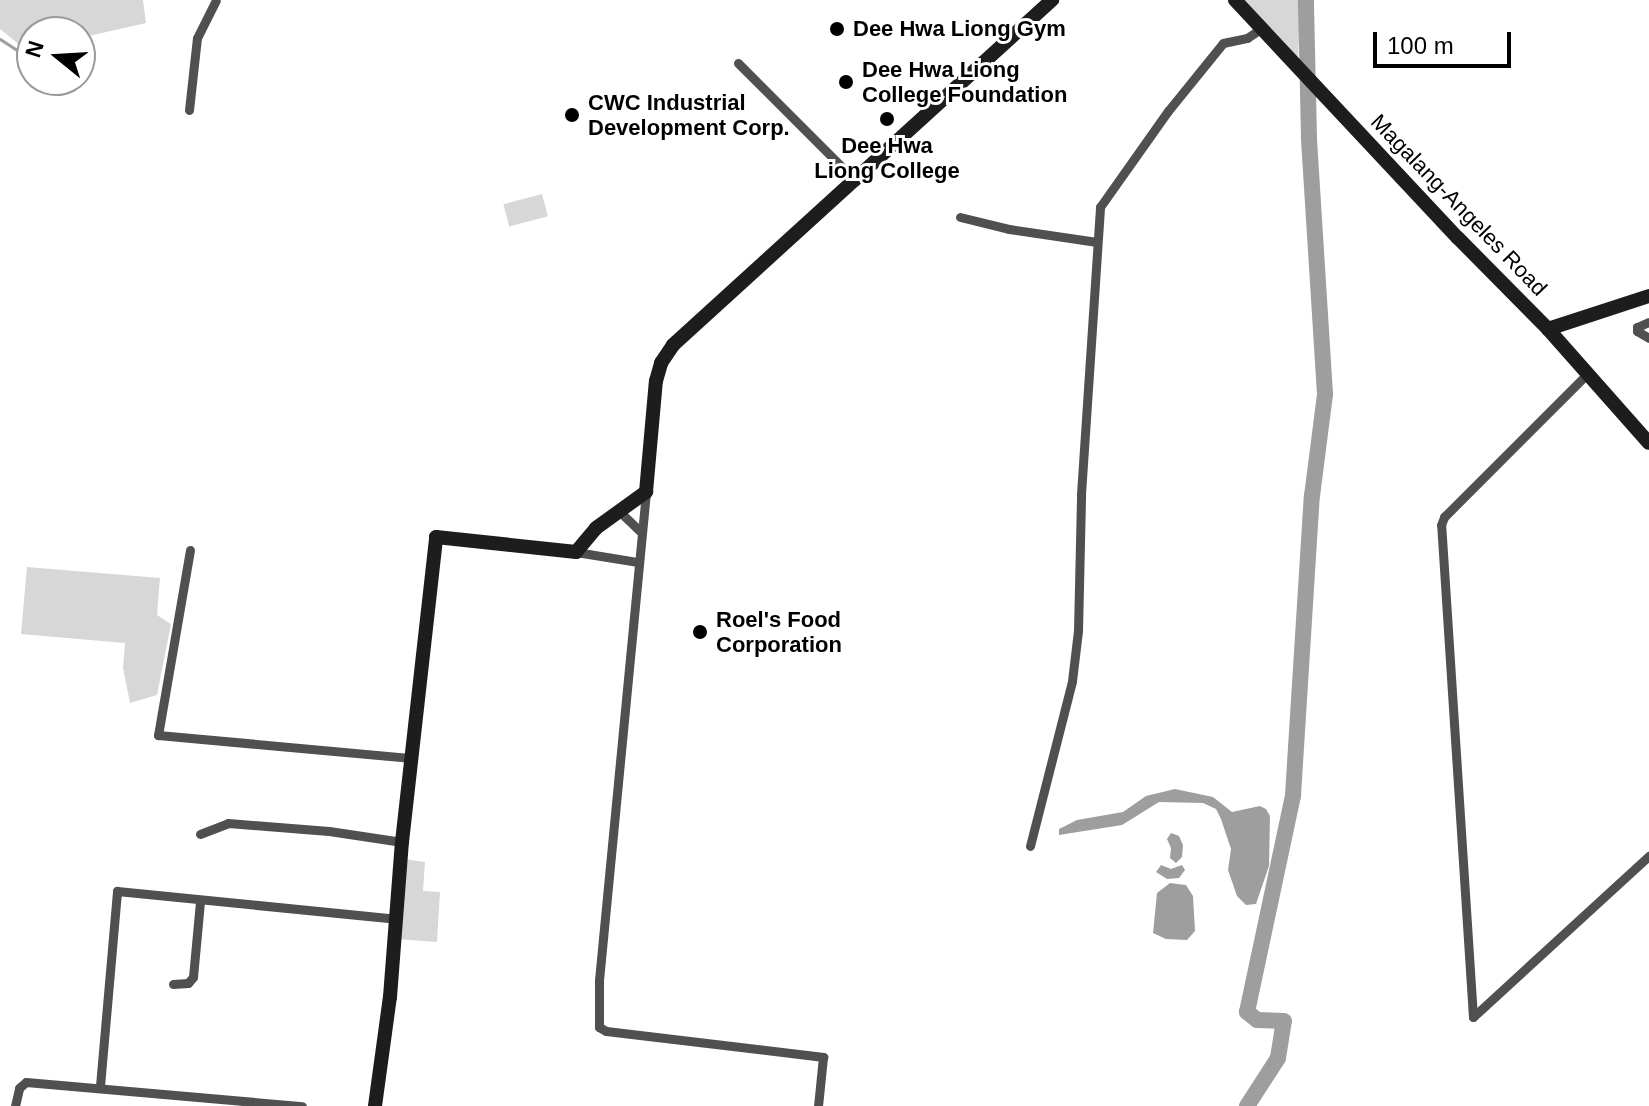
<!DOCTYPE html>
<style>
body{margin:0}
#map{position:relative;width:1649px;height:1106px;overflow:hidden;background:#fff;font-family:Helvetica,sans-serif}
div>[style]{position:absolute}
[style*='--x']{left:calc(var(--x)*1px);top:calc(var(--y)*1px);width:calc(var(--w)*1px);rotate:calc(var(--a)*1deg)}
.green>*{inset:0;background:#d7d7d7;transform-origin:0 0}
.water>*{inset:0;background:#9e9e9e}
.stream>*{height:3px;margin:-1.5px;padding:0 1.5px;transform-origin:1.5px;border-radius:1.5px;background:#9e9e9e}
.river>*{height:16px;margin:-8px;padding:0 8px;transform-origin:8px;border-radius:8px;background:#9e9e9e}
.street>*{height:9px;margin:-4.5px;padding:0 4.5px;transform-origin:4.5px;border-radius:4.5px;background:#505050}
.secondary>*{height:14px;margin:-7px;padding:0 7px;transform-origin:7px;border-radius:7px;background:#1d1d1d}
.dots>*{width:22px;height:22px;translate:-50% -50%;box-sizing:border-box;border:4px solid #fff;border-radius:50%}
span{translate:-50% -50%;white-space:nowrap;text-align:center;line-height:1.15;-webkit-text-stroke:6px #fff;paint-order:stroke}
.poi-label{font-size:22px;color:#000;font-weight:700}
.left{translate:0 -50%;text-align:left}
.street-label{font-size:22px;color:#000}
.north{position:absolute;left:16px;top:16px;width:80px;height:80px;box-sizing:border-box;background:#fff;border:2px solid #999;border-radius:50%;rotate:288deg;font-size:22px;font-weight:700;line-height:32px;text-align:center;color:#000}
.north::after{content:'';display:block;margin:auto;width:28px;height:36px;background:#000;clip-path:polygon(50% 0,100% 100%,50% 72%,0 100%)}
.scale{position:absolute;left:1373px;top:32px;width:138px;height:36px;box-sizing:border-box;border:4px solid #000;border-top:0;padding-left:10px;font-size:24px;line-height:28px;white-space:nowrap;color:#000;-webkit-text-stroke:6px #fff;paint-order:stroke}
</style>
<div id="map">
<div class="green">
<i style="clip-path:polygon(0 0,143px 0,146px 23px,80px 38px,80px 32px,32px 32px,32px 49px,27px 51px,0 29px)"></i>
<i style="clip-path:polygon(1241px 0,1300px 0,1298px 60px)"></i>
<i style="left:542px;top:194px;width:23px;height:40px;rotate:75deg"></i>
<i style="clip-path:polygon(27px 567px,160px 578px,157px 615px,171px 624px,157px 695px,130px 703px,123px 668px,125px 643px,21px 634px)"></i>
<i style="clip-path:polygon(404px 859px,425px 862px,423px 891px,440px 892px,437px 942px,396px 939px)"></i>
</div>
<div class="water">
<i style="clip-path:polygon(1175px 789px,1213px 797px,1232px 812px,1260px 806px,1266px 809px,1270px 816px,1269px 866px,1256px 904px,1246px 905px,1237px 896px,1228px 870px,1231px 849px,1221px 819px,1216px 809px,1203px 803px,1159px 802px,1122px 825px,1059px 835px,1059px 829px,1077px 820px,1123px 812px,1146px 796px)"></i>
<i style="clip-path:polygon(1171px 833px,1179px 836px,1183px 845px,1182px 857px,1176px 863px,1170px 858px,1171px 848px,1167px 839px)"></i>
<i style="clip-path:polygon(1161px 865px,1171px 869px,1182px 865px,1185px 870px,1179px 878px,1167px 879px,1156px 872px)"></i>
<i style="clip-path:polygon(1170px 883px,1186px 885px,1193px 896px,1195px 931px,1187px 940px,1166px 939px,1153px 933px,1157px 893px)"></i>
</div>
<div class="stream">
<i style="--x:0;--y:39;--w:38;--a:33"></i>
</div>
<div class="river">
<i style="--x:1247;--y:1106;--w:57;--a:-57.1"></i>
<i style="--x:1278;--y:1058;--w:37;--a:-81"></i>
<i style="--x:1284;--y:1021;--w:27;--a:-178"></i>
<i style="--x:1257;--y:1020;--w:13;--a:-141"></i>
<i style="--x:1247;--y:1012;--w:222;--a:-78"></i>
<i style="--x:1293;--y:795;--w:300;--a:-86.4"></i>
<i style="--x:1312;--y:496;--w:103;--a:-82.7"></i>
<i style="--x:1325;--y:394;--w:257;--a:-93.6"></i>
<i style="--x:1309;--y:137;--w:137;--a:-91.3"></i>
</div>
<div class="street">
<i style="--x:738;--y:63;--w:167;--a:45"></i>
<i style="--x:189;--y:110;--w:72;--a:-83.7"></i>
<i style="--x:197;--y:38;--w:42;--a:-63.4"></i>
<i style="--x:960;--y:217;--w:50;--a:13.8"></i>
<i style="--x:1009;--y:229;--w:89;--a:8.4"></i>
<i style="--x:1649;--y:322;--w:13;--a:157"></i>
<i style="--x:1637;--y:327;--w:4;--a:90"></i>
<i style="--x:1637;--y:331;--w:14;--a:30"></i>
<i style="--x:646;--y:492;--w:491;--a:95.5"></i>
<i style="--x:599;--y:981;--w:46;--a:90"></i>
<i style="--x:599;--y:1027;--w:8;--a:30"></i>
<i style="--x:606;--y:1031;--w:219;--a:6.8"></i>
<i style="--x:823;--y:1057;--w:49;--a:95.8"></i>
<i style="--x:619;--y:511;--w:30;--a:44"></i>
<i style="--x:190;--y:550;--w:188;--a:99.8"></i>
<i style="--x:158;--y:735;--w:255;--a:5.2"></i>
<i style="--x:576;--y:552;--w:63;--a:9.2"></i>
<i style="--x:200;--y:834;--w:30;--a:-21"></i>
<i style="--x:228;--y:823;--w:101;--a:4.5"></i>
<i style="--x:329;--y:831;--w:74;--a:8.6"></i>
<i style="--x:1030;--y:846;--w:170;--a:-75.7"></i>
<i style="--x:1072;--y:681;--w:50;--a:-83.2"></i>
<i style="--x:1078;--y:631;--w:137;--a:-88.7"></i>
<i style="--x:1081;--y:494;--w:288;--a:-86.2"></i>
<i style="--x:1100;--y:207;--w:118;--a:-54.7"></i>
<i style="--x:1168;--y:111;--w:87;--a:-51"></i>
<i style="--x:1223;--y:43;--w:25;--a:-12"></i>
<i style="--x:1247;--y:38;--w:18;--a:-34"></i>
<i style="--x:173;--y:984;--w:15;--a:-4"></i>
<i style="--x:188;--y:983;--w:8;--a:-50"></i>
<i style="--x:193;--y:977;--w:76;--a:-84.7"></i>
<i style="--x:1473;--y:1017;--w:493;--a:-93.7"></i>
<i style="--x:1441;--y:525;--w:9;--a:-69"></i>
<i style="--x:1444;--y:517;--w:201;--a:-45"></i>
<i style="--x:1473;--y:1017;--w:239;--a:-42.5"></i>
<i style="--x:100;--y:1086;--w:196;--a:-85"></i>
<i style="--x:117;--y:891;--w:280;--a:5.7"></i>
<i style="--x:15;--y:1106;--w:18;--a:-77"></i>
<i style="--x:19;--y:1088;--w:9;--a:-41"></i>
<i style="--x:26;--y:1082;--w:277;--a:5"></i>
</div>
<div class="secondary">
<i style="--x:1235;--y:0;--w:326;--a:46.9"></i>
<i style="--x:1458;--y:238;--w:128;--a:45.3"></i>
<i style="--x:1548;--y:329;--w:152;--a:48.5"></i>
<i style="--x:1548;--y:329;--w:106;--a:-18.1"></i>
<i style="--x:375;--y:1106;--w:110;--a:-82.2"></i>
<i style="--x:390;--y:997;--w:155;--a:-85.6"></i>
<i style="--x:402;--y:842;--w:307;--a:-83.6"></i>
<i style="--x:436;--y:537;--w:141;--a:6.1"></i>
<i style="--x:576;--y:552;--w:31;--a:-50"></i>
<i style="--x:596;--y:528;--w:62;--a:-35.8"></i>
<i style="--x:646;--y:492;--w:111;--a:-84.9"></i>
<i style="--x:656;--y:381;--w:19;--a:-74"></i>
<i style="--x:661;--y:363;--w:22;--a:-56"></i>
<i style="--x:673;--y:345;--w:513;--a:-42.31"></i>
</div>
<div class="dots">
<i style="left:837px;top:29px;background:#000"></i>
<i style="left:846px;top:82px;background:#000"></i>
<i style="left:572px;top:115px;background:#000"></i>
<i style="left:887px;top:119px;background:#000"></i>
<i style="left:700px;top:632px;background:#000"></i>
</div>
<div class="poi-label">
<span class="left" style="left:853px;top:29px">Dee Hwa Liong Gym</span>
<span class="left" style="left:862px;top:82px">Dee Hwa Liong<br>College Foundation</span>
<span class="left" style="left:588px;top:115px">CWC Industrial<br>Development Corp.</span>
<span style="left:887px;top:158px">Dee Hwa<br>Liong College</span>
<span class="left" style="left:716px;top:632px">Roel's Food<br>Corporation</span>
</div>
<div class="street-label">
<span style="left:1459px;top:205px;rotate:46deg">Magalang-Angeles Road</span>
</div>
<div class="north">N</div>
<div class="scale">100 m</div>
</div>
